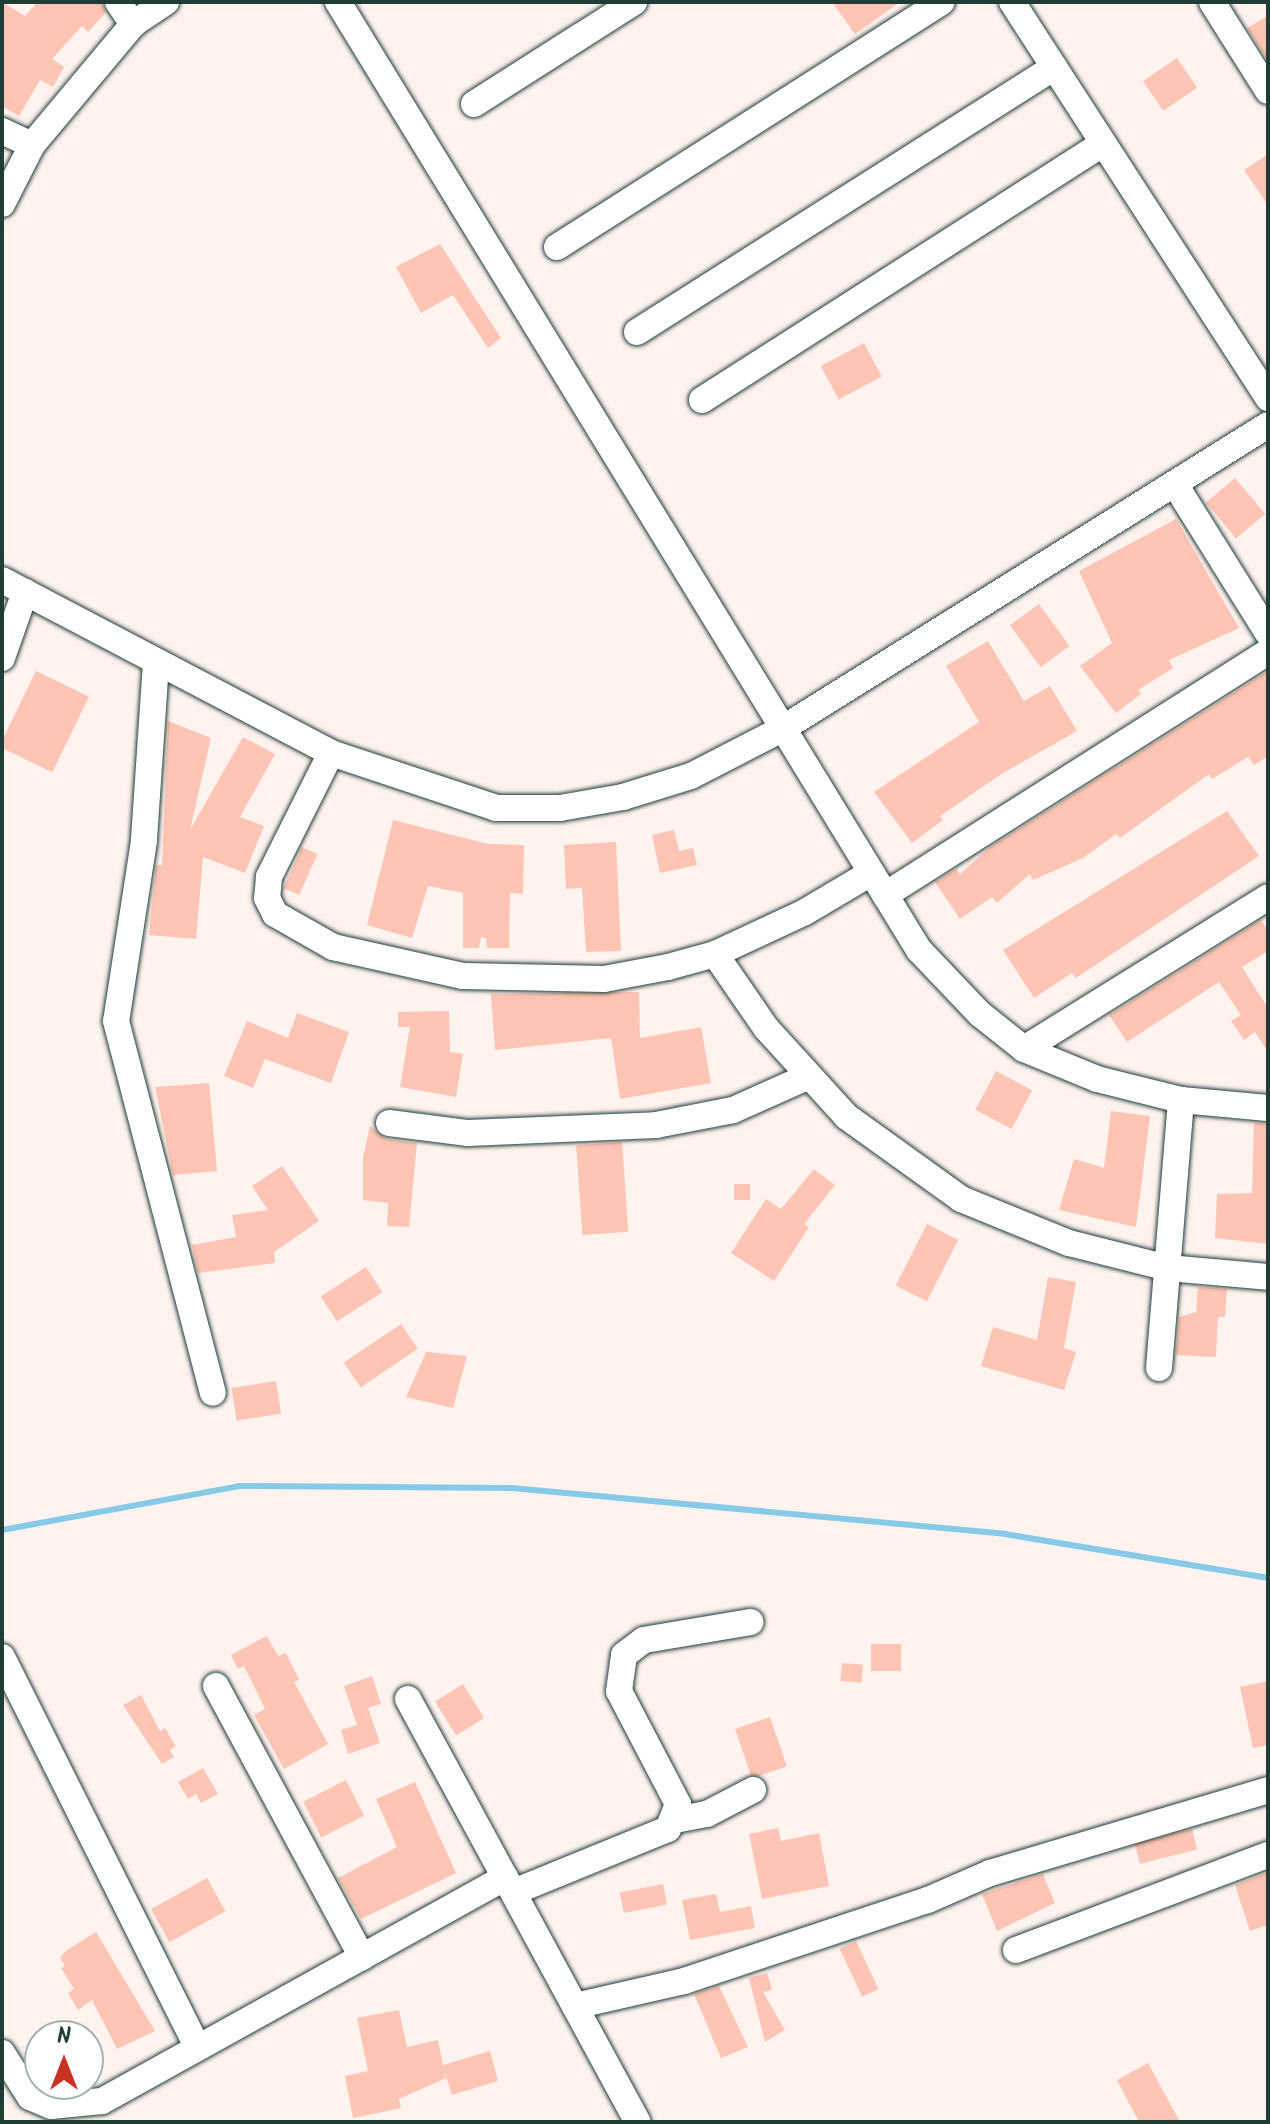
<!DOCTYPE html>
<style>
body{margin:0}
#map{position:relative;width:1270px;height:2124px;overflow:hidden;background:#fff3f0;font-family:Kalam,sans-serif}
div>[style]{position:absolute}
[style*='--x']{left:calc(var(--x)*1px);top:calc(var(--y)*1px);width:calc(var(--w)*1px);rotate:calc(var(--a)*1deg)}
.stream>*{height:6px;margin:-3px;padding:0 3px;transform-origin:3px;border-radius:3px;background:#86cae7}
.building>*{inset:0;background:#fec4b4;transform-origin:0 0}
.roads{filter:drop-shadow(0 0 2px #1f3d34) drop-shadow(0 0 2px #1f3d34)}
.minor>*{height:26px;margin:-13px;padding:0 13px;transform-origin:13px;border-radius:13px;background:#fff}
span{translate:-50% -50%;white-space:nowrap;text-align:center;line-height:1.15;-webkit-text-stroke:6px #fff;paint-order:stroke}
.frame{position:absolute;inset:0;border:4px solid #1f3d34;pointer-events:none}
.north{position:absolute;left:24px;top:2020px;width:80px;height:80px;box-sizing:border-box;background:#fff;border:2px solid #a5b1ae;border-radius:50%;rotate:0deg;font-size:22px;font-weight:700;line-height:32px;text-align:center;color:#1f3d34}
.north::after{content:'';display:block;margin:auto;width:28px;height:36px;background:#c8321e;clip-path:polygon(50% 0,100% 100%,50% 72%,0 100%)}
</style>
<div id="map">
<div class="stream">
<i style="--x:2;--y:1530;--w:241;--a:-10.5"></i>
<i style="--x:239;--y:1486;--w:273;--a:0.4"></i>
<i style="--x:512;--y:1488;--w:495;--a:5.3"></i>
<i style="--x:1005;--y:1534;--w:267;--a:9.5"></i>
</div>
<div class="building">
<i style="clip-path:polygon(2px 2px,25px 16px,38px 2px,102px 2px,106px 12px,88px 32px,82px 26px,52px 59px,64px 67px,53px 87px,40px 80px,19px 116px,2px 106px)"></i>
<i style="clip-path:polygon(832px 2px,900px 2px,855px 34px)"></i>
<i style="clip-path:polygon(1268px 16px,1268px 61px,1247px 28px)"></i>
<i style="left:1177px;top:58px;width:36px;height:41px;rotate:56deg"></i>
<i style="clip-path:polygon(1268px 154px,1268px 205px,1244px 170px)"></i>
<i style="clip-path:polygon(440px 244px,501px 338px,488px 348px,453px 295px,421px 313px,396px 267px)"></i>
<i style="left:864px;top:343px;width:38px;height:49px;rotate:62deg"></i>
<i style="left:1235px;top:478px;width:47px;height:38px;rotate:50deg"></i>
<i style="clip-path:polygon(1176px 519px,1239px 628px,1169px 660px,1173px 668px,1138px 690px,1141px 694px,1116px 713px,1080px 666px,1112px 643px,1079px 571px)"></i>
<i style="left:1039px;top:604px;width:52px;height:36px;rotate:54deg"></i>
<i style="clip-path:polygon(988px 641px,1024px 701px,1050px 686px,1077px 731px,1003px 773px,940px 816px,943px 820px,912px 843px,874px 792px,979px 722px,946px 666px)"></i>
<i style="left:36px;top:671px;width:59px;height:84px;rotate:26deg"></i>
<i style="clip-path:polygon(1268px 671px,1268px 756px,1254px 765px,1248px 757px,1212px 779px,1209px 774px,1120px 838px,1116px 834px,1083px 858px,1033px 880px,1030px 874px,997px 903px,992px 897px,960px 919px,935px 882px,956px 869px,960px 874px,990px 847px)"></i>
<i style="clip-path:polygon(168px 721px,211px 738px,190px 830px,243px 737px,275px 754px,240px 817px,264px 826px,245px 873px,203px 857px,196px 939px,149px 935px,156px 865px,162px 865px)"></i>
<i style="clip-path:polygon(1227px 811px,1259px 856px,1076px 978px,1072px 973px,1034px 998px,1003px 950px)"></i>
<i style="clip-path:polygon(393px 820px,488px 844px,524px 845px,523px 894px,510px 893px,509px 948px,487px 948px,486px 938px,481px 937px,479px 948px,463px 948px,463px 893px,428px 886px,412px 938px,367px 925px)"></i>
<i style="clip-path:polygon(674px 830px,679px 851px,693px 848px,697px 865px,660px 873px,652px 835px)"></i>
<i style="clip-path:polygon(616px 842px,621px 951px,586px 952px,582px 888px,566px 889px,564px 845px)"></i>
<i style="left:302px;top:847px;width:17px;height:45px;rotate:24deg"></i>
<i style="clip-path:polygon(1261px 920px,1268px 930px,1268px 951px,1242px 967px,1268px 1008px,1268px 1052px,1255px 1032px,1244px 1040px,1231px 1021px,1241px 1015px,1219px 982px,1127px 1042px,1109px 1015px)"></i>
<i style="clip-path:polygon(639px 992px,640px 1038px,701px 1027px,711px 1083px,620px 1099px,611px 1038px,495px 1050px,491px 994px)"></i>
<i style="clip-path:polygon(449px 1011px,450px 1052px,463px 1054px,456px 1097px,400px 1087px,410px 1027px,398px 1027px,398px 1012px)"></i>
<i style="clip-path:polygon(297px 1013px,349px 1032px,331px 1083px,265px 1059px,253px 1088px,224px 1076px,247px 1021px,288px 1038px)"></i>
<i style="left:996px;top:1071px;width:41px;height:44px;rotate:28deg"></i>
<i style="clip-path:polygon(209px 1083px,217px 1171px,173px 1175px,155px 1087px)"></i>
<i style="clip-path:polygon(1111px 1111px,1150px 1116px,1136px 1227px,1059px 1210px,1074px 1159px,1104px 1168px)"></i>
<i style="clip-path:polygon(1254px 1123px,1268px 1124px,1268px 1244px,1215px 1238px,1217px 1194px,1252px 1193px)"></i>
<i style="clip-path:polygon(370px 1126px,386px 1139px,417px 1143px,409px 1227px,387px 1226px,388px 1203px,363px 1200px,363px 1158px)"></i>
<i style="left:622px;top:1142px;width:90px;height:46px;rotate:86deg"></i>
<i style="clip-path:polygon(282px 1166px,319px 1221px,274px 1252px,275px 1263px,198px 1273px,192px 1245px,236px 1237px,232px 1215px,268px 1210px,252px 1186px)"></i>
<i style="clip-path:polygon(814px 1169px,835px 1185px,804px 1224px,809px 1227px,774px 1281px,731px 1253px,766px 1199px,781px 1209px)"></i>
<i style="left:734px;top:1184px;width:16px;height:16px"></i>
<i style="left:927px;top:1224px;width:35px;height:69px;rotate:27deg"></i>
<i style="left:366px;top:1267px;width:30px;height:54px;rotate:57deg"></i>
<i style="clip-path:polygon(1048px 1277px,1076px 1282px,1064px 1348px,1076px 1352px,1064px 1390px,981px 1366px,993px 1327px,1037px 1340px)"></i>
<i style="clip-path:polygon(1198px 1287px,1227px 1289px,1225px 1317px,1218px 1317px,1216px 1357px,1176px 1355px,1179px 1317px,1196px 1312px)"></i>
<i style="left:401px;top:1324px;width:30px;height:69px;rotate:56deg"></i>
<i style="clip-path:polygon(426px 1352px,467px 1356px,453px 1408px,406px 1397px)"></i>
<i style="left:276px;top:1381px;width:33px;height:45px;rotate:81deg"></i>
<i style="clip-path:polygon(267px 1636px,278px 1656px,286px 1653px,299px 1680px,294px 1682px,328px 1744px,284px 1769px,254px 1715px,265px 1709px,244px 1666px,238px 1669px,231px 1655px)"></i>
<i style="left:871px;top:1644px;width:30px;height:27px"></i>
<i style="left:842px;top:1663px;width:21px;height:18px;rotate:5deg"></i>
<i style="clip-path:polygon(372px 1676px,381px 1704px,368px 1708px,380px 1743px,348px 1754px,341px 1730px,357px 1725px,344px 1686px)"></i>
<i style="clip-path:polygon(1268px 1681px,1268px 1745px,1253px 1748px,1240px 1687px)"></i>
<i style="left:463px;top:1684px;width:40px;height:33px;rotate:58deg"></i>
<i style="clip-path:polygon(141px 1695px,160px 1731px,165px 1728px,176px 1746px,170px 1750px,174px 1757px,162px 1764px,123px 1705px)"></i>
<i style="left:770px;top:1717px;width:52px;height:37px;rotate:71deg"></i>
<i style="clip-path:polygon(203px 1768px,218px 1794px,201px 1803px,196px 1794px,188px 1799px,178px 1782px)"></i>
<i style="left:346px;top:1780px;width:40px;height:48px;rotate:63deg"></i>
<i style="clip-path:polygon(415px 1782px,456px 1873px,361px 1919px,338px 1878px,397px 1847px,376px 1799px)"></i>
<i style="clip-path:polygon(778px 1828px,781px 1841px,819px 1833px,829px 1886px,762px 1899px,749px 1834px)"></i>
<i style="left:1192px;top:1829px;width:21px;height:59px;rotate:76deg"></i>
<i style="clip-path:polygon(1268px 1872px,1268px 1925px,1250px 1931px,1235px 1885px)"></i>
<i style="clip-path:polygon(1043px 1874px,1055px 1903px,997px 1931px,982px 1894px)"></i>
<i style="left:207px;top:1878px;width:38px;height:64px;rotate:61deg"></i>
<i style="left:663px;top:1884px;width:21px;height:44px;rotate:79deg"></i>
<i style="clip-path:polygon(716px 1894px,720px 1912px,751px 1906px,755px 1928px,690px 1940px,682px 1900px)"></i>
<i style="clip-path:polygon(96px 1932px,155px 2031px,117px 2049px,92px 2000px,78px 2010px,68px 1993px,74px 1989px,61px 1968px,65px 1966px,60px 1957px,67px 1950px)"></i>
<i style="left:856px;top:1941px;width:53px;height:18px;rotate:65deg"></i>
<i style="clip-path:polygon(767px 1973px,772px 1990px,763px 1992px,785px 2030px,765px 2042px,749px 1978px)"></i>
<i style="clip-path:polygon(719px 1986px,748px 2047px,721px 2058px,694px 1994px)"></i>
<i style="clip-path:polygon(399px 2010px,407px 2047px,438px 2040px,443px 2065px,490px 2051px,498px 2081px,452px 2095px,445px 2073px,446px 2078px,399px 2099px,401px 2108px,353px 2118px,345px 2076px,368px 2071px,357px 2018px)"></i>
<i style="clip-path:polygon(1148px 2063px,1180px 2122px,1139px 2122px,1117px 2080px)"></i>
</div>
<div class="roads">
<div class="minor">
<i style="--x:118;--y:2;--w:27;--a:56"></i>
<i style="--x:338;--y:2;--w:1112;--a:58.5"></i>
<i style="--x:919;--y:950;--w:88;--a:46.4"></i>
<i style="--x:980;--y:1014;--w:56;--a:38.5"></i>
<i style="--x:1024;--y:1049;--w:79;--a:22.3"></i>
<i style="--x:1097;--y:1079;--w:87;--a:14"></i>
<i style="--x:1181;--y:1100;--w:87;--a:5.3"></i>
<i style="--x:1012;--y:2;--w:472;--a:57.1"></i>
<i style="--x:1212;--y:2;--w:105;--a:57.8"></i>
<i style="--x:474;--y:104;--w:190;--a:-32.5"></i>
<i style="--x:2;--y:131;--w:33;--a:25"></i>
<i style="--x:2;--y:204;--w:66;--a:-63"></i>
<i style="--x:32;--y:145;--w:158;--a:-50.1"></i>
<i style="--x:133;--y:24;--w:40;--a:-34"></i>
<i style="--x:557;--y:247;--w:456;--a:-32.5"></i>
<i style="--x:637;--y:332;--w:494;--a:-32.4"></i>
<i style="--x:702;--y:400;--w:476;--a:-32.6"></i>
<i style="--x:1176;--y:486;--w:173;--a:58"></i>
<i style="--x:2;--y:580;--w:372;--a:27.7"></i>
<i style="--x:331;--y:753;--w:174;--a:18.4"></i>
<i style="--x:496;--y:808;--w:64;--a:0"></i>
<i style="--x:560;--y:808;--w:64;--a:-9.9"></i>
<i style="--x:623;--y:797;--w:71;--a:-17.2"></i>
<i style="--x:691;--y:776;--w:102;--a:-27.3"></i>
<i style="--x:782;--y:729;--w:573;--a:-32.03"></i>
<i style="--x:2;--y:658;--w:70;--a:-70.8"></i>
<i style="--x:156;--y:663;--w:178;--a:93.9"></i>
<i style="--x:144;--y:841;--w:182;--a:98.8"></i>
<i style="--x:116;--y:1021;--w:384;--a:75.4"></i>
<i style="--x:331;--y:753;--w:139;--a:116.6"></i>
<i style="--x:269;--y:877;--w:21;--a:95"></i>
<i style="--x:267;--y:898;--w:18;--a:63"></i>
<i style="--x:275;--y:914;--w:67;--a:29.6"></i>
<i style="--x:333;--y:947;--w:133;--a:12.6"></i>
<i style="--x:463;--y:976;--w:141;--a:1.2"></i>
<i style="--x:604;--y:979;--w:65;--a:-10.6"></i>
<i style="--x:668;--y:967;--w:49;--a:-15.5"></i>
<i style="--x:715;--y:954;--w:99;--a:-25"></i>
<i style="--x:805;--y:912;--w:77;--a:-30.6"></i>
<i style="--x:885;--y:895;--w:454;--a:-32.4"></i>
<i style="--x:715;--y:954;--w:90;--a:55.4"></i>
<i style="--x:766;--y:1028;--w:120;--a:47.7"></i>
<i style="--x:847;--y:1117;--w:140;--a:35.7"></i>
<i style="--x:961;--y:1199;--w:117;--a:22.2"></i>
<i style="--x:1069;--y:1243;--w:102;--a:14.2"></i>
<i style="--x:1168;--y:1268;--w:100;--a:5.1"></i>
<i style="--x:1024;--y:1049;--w:287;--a:-31.9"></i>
<i style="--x:389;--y:1123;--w:80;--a:7.2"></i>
<i style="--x:468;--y:1133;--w:188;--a:-2.4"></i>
<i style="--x:656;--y:1125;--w:78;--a:-11"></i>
<i style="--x:733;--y:1110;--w:83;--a:-24.1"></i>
<i style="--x:1159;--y:1368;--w:269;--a:-85.3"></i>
<i style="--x:2;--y:1657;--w:437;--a:63.4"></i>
<i style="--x:216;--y:1686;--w:308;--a:61.7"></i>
<i style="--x:408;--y:1699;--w:481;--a:61.5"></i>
<i style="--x:675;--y:1820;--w:33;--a:-11"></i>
<i style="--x:707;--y:1814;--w:52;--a:-27.6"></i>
<i style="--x:516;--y:1891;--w:164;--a:-22.2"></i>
<i style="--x:668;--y:1829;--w:27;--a:-68"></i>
<i style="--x:678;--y:1804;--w:127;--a:-117.6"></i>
<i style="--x:619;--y:1691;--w:36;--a:-82"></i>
<i style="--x:624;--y:1655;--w:25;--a:-37"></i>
<i style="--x:644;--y:1640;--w:108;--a:-9.6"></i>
<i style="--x:1016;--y:1950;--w:269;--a:-20.7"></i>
<i style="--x:575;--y:2006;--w:112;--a:-12.9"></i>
<i style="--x:684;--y:1981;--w:257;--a:-18.4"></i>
<i style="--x:928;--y:1900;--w:68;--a:-23.5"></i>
<i style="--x:990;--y:1873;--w:290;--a:-16.6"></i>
<i style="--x:2;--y:2053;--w:52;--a:57.5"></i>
<i style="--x:30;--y:2097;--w:23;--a:23"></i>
<i style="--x:51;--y:2106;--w:51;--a:-5.6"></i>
<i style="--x:102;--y:2101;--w:461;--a:-29"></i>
</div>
</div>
<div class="frame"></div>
<div class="north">N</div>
</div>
